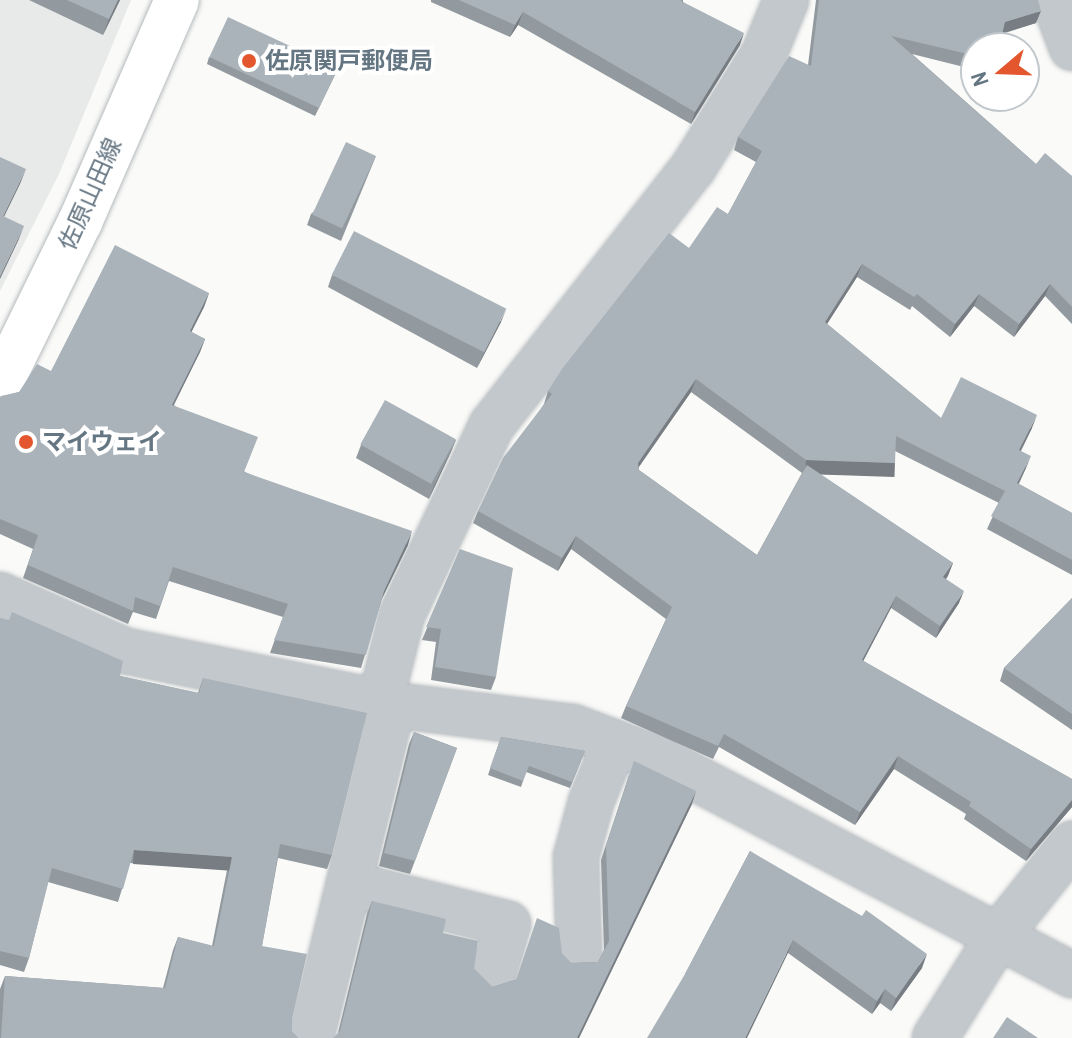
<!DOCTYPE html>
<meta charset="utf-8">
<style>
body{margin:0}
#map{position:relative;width:1072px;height:1038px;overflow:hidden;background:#fafaf8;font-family:"Archivo Narrow","Noto Sans JP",sans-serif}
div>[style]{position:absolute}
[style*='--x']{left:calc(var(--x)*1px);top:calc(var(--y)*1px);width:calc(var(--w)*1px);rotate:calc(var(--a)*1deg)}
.built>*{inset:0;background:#e8e9e9}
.roads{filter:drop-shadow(0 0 2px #b5babe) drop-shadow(0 0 2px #b5babe)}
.minor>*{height:44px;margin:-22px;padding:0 22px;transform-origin:22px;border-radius:22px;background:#c3c8cc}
.major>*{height:44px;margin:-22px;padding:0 22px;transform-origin:22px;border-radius:22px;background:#fff}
.wall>*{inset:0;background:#929a9f}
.shaded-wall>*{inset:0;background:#777d82;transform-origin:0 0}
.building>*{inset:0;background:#aab3b9;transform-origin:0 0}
.dots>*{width:22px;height:22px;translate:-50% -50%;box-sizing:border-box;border:4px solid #fff;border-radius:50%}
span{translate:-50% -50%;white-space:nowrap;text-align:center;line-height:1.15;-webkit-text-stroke:8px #fff;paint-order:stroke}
.poi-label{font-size:24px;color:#657683;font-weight:700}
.left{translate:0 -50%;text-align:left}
.street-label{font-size:24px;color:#657683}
.north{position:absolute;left:960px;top:32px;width:80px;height:80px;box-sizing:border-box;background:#fff;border:2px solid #c1c8cd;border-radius:50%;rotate:251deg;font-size:22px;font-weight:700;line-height:32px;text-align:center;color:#657683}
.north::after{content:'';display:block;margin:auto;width:28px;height:36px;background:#e4572e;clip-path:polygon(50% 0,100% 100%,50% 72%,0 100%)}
</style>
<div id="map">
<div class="built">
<i style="clip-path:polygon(0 0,131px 0,59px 174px,0 291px)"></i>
</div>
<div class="roads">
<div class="minor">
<i style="--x:1054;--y:0;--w:51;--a:69.4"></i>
<i style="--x:0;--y:595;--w:138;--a:24"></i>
<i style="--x:126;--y:651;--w:272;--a:11.4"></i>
<i style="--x:393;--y:705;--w:181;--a:7"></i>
<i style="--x:573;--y:727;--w:94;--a:20.6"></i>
<i style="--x:661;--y:760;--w:464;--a:27.6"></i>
<i style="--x:380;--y:703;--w:91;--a:-76"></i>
<i style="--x:402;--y:615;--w:210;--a:-64.7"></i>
<i style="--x:492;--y:425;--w:326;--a:-52"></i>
<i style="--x:693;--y:168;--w:134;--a:-58.1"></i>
<i style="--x:764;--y:54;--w:58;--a:-67.8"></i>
<i style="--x:349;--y:884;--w:164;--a:14.1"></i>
<i style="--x:508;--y:924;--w:54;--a:106.1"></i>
<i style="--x:579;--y:955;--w:98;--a:-91.8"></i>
<i style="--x:576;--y:857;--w:57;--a:-74.7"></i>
<i style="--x:591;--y:802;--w:64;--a:-67.9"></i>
<i style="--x:311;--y:1038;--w:343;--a:-76.2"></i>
<i style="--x:935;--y:1038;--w:121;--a:-58.1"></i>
<i style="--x:999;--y:935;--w:117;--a:-51.3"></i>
</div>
<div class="major">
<i style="--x:0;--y:385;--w:182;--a:-63.9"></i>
<i style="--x:80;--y:222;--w:242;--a:-66.4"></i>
</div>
</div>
<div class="wall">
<i style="clip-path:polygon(29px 0,120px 0,103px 35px)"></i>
<i style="clip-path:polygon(431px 0,683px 0,683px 2px,740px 45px,691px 124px,518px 25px,510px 37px,431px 2px)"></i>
<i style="clip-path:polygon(evenodd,816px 0,1038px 0,1036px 23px,1002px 34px,976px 48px,976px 70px,912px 54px,1036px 164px,1072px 176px,1072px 324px,1045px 296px,1014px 337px,974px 306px,950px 337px,912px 306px,910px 310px,857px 277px,827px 324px,941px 418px,1032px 428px,1021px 451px,1026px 468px,1019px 484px,1072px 513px,1072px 575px,987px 529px,999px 503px,895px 451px,895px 463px,890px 476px,819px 474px,953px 563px,946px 579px,959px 603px,936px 638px,891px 608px,863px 661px,1072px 779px,1072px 807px,1026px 861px,964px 819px,966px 814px,894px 769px,855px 825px,719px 747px,713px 759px,621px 718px,626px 706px,666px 619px,571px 549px,558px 571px,473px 523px,478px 511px,544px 404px,548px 391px,689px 248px,728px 214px,756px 162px,734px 150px,738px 137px,808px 65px,816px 0,691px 392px,802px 473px,757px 555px,639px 470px,639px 467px,691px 392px)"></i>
<i style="clip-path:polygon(209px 57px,335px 75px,315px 116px,207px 64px)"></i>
<i style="clip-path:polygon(376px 156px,341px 241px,307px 225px,311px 214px)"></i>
<i style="clip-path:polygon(332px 275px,501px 322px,477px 368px,328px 287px)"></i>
<i style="clip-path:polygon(209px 293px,204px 307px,191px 332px,205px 339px,200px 352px,174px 405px,245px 472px,408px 545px,382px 599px,361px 668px,270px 653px,283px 617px,169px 581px,156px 619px,133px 612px,128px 624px,23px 578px,33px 549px,0 534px,0 397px,19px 392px,51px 371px)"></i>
<i style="clip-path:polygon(456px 440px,429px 499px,356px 458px,361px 445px)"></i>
<i style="clip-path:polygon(460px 549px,496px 677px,491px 690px,431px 680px,436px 642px,422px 640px)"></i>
<i style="clip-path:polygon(1072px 598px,1072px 730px,1000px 681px,1004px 668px)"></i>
<i style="clip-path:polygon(0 618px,120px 676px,198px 693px,203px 678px,332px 855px,327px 869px,278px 858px,262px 946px,292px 1019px,292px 1032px,298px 1038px,0 1038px,0 989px,5px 976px,163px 988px,173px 950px,178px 937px,212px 946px,227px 870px,130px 863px,118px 902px,48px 882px,29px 958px,24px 972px,0 965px)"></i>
<i style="clip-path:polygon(414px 732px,457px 748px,410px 874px,379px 866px,409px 744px)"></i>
<i style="clip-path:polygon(501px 737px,585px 751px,570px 788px,526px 772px,521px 787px,488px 775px)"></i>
<i style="clip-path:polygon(629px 775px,692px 804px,579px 1038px,338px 1033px,367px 914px,372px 901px,443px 933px,474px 969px,492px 987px,515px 980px,562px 954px,571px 963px,598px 962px,604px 950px,601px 860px)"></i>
<i style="clip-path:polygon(750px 851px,922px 968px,891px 1011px,880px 1003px,872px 1014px,788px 953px,685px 974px)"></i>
</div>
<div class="shaded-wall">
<i style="clip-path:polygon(118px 0,120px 0,103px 35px,109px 19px)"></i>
<i style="clip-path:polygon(1041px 11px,1036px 23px,1000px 34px,1005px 22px)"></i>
<i style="clip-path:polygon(523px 12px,518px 25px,510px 37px,515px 25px)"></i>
<i style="clip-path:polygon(744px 33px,740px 45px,691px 124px,695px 112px)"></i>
<i style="clip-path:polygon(26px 169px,20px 184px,0 225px,3px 216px)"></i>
<i style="clip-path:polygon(24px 226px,18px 241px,0 279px,0 276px)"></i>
<i style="clip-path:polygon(862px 264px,857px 277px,820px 335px,825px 322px)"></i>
<i style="clip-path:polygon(1050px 284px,1045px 296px,1014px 337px,1019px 324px)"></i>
<i style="clip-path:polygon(209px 293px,204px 307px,185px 345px,190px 331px)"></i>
<i style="clip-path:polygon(979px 294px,974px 306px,950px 337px,955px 324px)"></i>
<i style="clip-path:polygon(506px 310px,501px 322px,477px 368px,482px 357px)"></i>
<i style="clip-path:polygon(205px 339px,200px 352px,167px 418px,172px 405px)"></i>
<i style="clip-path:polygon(696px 379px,691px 392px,633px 475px,638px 463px)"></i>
<i style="clip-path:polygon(1037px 415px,1032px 428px,1015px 462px,1019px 450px)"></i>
<i style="clip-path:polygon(456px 440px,451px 452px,429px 499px,434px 486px)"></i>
<i style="clip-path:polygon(1031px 456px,1026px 468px,1012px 496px,1017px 483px)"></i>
<i style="left:806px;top:460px;width:89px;height:14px;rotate:2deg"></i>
<i style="clip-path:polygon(412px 531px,408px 545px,379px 604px,384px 591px)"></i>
<i style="clip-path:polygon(576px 536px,571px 549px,558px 571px,562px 558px)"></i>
<i style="clip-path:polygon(953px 563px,948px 576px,938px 590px,943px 577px)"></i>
<i style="clip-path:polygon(964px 591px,959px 603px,936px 638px,940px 626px)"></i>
<i style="clip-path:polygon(896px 596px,891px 608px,857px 673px,862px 660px)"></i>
<i style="clip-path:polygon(898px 756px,894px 769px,855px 825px,860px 812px)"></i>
<i style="clip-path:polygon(696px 791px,692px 804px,579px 1038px,577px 1038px)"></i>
<i style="clip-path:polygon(1072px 800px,1072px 807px,1026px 861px,1031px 849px)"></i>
<i style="left:134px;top:850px;width:98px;height:14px;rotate:4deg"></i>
<i style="clip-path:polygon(793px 940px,788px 953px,747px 1038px,745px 1038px)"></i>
<i style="clip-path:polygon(927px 954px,922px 968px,891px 1011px,896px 998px)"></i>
<i style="clip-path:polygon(885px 989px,880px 1003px,872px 1014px,877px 1001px)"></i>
</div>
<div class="building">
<i style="clip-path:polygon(67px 0,118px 0,109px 19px)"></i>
<i style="clip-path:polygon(459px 0,681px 0,681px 1px,744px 33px,695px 112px,523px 12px,515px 25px)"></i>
<i style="clip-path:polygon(819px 0,1038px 0,1041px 11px,1005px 22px,999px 48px,976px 48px,976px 56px,891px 36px,1036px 164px,1045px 153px,1072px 176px,1072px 307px,1050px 284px,1019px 324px,979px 294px,955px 324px,917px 294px,914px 297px,862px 264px,825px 322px,941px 418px,961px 377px,1037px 415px,1019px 450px,1031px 456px,1017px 483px,1072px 513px,1072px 560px,991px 516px,1005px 491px,896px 436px,895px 463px,806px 460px,696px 379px,638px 463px,639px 470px,757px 555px,807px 465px,953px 563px,943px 577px,964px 591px,940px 626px,896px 596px,862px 660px,1072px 779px,1072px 800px,1031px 849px,969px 806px,971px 802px,898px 756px,860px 812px,724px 734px,718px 746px,626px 706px,672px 607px,576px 536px,562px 558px,478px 511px,503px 458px,552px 394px,548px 391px,562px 369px,669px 233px,689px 248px,717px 207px,728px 214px,762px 151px,738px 137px,789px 56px,811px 66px)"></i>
<i style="left:228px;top:17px;width:121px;height:44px;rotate:25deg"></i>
<i style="left:346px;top:142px;width:33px;height:80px;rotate:25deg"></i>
<i style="clip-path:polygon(0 157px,26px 169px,3px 216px,24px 226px,0 276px)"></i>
<i style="left:354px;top:231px;width:171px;height:49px;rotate:27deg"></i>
<i style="clip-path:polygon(115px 245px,209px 293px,190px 331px,205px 339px,172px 405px,258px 437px,244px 472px,412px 531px,384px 591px,366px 655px,274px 640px,288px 604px,173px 567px,160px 606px,135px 597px,133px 611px,28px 565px,38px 535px,0 519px,0 397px,1px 396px,19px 392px,37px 364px,51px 371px)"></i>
<i style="left:385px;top:400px;width:81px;height:51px;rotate:29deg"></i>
<i style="clip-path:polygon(460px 549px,513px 568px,496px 677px,435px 667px,441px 629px,426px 627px)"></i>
<i style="clip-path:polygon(1072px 598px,1072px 714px,1004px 668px)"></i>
<i style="clip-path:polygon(12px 612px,123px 661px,120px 676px,199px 693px,203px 678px,367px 713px,332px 855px,280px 844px,262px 946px,307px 954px,292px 1019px,292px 1032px,298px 1038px,1px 1038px,5px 976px,165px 988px,178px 937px,214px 946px,232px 857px,134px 850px,123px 889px,52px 868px,29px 958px,0 951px,0 618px,9px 620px)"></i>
<i style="clip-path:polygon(414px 732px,457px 748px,415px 861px,384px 853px)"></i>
<i style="clip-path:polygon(501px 737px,585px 751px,572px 782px,529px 766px,523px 781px,490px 768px)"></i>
<i style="clip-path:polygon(634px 761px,696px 791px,577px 1038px,333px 1038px,340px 1031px,372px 901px,446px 919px,443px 933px,478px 941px,474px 969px,492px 987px,516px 980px,537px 918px,559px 928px,562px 954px,571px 963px,598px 962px,609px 941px,606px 846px)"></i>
<i style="clip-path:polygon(750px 851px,862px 916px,866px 910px,927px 954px,896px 998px,885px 989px,877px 1001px,793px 940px,745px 1038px,647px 1038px,685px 974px)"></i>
<i style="clip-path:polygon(1007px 1017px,1038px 1038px,993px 1038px)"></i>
</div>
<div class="dots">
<i style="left:249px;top:61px;background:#e4572e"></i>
<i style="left:26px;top:442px;background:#e4572e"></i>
</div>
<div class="poi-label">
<span class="left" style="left:265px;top:61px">佐原関戸郵便局</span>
<span class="left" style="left:42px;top:442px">マイウェイ</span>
</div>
<div class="street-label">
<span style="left:90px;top:194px;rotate:-66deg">佐原山田線</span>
</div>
<div class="north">N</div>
</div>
